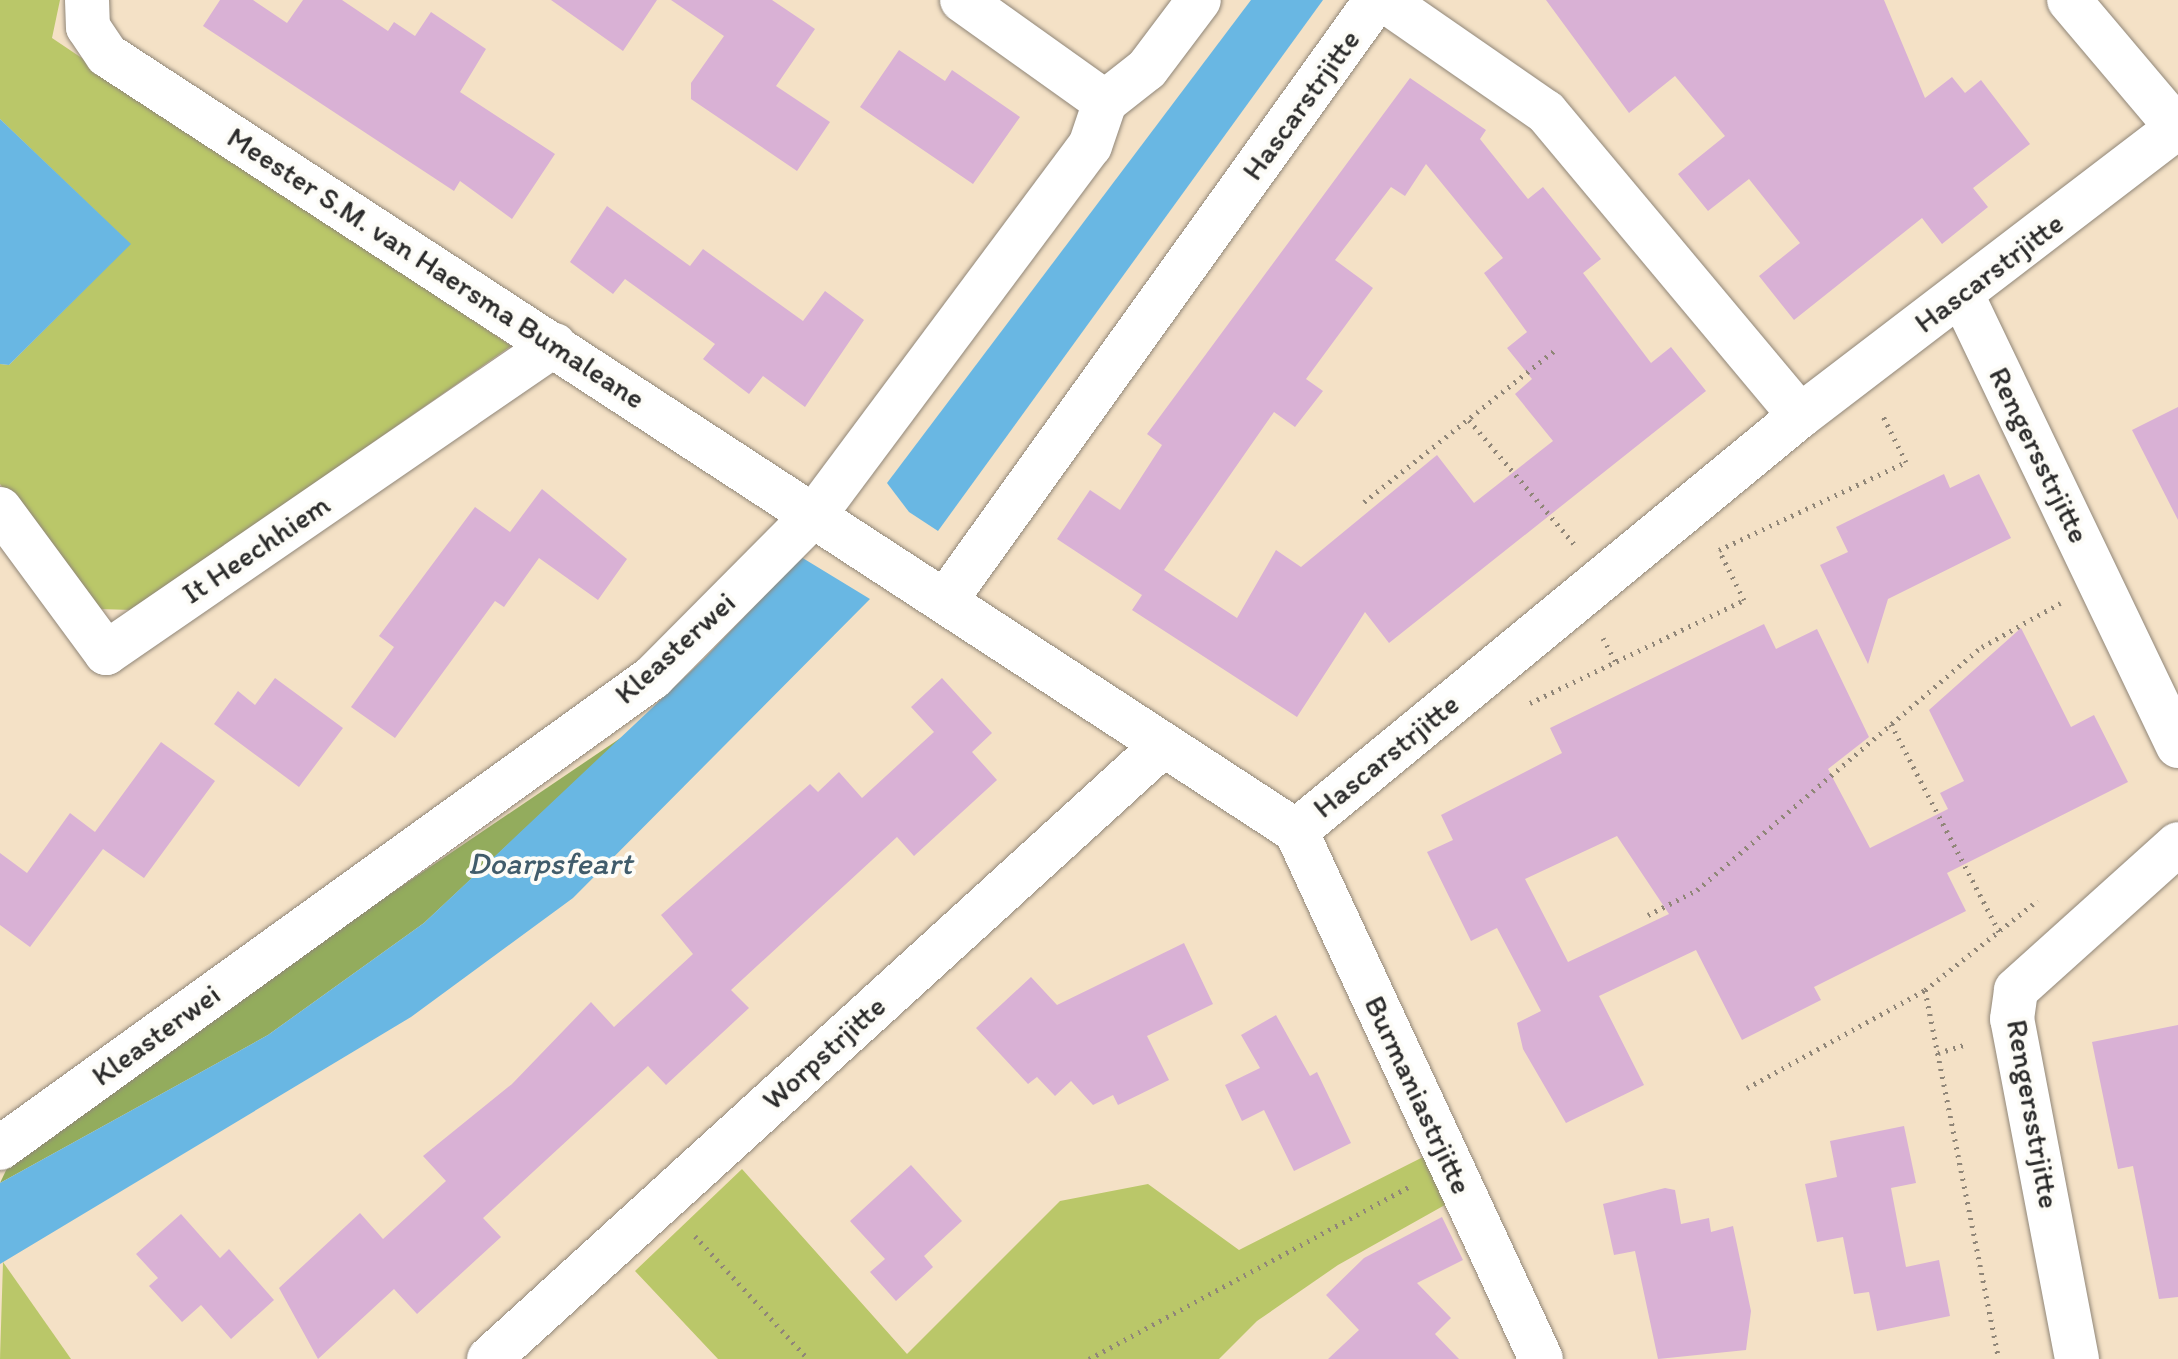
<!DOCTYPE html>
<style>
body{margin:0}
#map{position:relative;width:2178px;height:1359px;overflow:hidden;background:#f4e1c6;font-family:Itim,sans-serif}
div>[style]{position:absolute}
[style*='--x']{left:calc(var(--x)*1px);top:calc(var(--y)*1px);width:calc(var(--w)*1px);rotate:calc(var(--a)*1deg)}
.green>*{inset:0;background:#bac769}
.forest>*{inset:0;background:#93ac5d}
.water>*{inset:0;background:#69b7e3}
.building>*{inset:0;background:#d9b1d5}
.path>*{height:5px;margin-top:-2.5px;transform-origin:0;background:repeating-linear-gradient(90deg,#908678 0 2px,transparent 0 8px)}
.roads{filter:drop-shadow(0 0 2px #908678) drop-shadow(0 0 2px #908678)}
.minor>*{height:44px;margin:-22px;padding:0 22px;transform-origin:22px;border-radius:22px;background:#fff}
.tertiary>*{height:44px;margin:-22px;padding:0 22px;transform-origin:22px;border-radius:22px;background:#fff}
span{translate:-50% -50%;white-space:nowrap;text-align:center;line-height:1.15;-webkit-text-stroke:8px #fdfcf7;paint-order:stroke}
.street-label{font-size:30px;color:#2b2b2b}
.water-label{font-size:32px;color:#415c6b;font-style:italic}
</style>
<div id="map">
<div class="green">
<i style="clip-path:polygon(0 0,60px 0,52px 38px,511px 346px,133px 610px,98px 609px,0 484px,0 364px,9px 365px,130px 244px,0 119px)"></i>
<i style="clip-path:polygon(1429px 1154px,1452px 1201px,1338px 1265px,1257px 1321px,1219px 1359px,718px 1359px,635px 1271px,742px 1169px,907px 1354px,1060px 1201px,1148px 1184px,1239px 1250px)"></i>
<i style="clip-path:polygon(3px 1262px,71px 1359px,0 1359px)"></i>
</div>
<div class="forest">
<i style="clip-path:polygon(625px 735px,424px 923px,268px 1035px,0 1183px,10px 1162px,244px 993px)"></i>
</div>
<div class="water">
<i style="clip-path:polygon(1251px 0,1323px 0,938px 531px,909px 512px,887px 483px)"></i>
<i style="clip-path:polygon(0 119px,131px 244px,9px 365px,0 364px)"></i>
<i style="clip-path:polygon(801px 557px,870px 599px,573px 898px,411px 1017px,0 1264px,0 1183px,268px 1035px,424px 923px,704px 659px)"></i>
</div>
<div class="building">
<i style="clip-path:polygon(220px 0,253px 0,287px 23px,303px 0,342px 0,388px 31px,394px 22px,415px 36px,431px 12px,486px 49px,460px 92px,555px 154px,512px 219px,460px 181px,454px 191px,203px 26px)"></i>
<i style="clip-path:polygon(551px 0,657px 0,623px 51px)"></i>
<i style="clip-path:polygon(671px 0,772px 0,815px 29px,776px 86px,830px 122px,797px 171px,691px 99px,691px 83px,724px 36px)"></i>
<i style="clip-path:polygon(1546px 0,1884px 0,1925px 98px,1952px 77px,1965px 93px,1981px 80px,2030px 144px,1973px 188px,1988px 207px,1942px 244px,1922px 218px,1794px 320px,1759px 276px,1800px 243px,1749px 179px,1708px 211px,1678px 174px,1725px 136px,1675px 76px,1629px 113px)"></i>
<i style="clip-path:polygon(899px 50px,945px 81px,952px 70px,1020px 117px,973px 184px,860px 107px)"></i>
<i style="clip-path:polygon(evenodd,1410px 78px,1486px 130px,1480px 139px,1528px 199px,1543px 187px,1601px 259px,1583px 273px,1651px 363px,1671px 347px,1706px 391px,1389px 643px,1365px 612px,1297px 717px,1132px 610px,1142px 595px,1057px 539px,1090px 490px,1120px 510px,1162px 445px,1147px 434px,1410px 78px,1426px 164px,1503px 258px,1484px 273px,1527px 332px,1507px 348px,1532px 379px,1515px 394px,1553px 441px,1474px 503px,1437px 455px,1301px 567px,1276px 550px,1237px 618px,1164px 570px,1274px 412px,1295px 427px,1323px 391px,1306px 379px,1373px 288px,1335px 260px,1391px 187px,1405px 196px,1426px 164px)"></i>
<i style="clip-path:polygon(607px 206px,690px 266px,703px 249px,803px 321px,825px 291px,864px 320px,805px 407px,763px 376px,749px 394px,703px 359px,715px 344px,625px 279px,613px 294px,570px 262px)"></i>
<i style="clip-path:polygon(2178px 407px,2178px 520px,2132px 430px)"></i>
<i style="clip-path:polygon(1944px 474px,1950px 488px,1979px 474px,2011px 538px,1888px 599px,1868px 664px,1820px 565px,1848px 552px,1836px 527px)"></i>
<i style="clip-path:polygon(542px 489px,627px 559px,598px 600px,539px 558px,504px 607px,495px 601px,395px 738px,351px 707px,394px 647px,379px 636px,475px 507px,510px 532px)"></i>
<i style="clip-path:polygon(evenodd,1764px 624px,1776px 649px,1817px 629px,1869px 737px,1828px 769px,1870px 848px,1948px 809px,1940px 793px,1964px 781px,1929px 710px,2021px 628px,2071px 727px,2094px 715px,2128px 782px,1947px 873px,1966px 911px,1814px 987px,1821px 1000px,1742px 1040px,1696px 950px,1599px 996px,1644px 1085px,1566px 1123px,1523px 1049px,1517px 1023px,1541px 1011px,1497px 928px,1471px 941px,1427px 852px,1453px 840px,1441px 815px,1562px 753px,1550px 728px,1764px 624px,1617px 836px,1669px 914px,1568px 962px,1525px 879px,1617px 836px)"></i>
<i style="clip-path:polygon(275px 678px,343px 728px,299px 787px,214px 724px,238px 691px,255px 705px)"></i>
<i style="clip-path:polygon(942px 678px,992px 733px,972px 752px,997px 780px,914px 856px,897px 837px,731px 990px,749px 1008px,666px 1085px,648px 1066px,483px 1218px,501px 1237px,417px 1314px,394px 1289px,318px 1359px,279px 1288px,360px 1213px,383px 1239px,446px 1181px,423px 1156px,512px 1084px,591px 1002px,614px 1027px,654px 990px,693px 954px,661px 915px,810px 784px,818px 792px,839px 772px,862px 798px,934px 732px,911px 707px)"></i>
<i style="clip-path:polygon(161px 742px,215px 781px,144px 878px,103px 849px,30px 947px,0 925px,0 853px,27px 873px,70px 813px,95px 832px)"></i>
<i style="clip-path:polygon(1184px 943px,1213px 1004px,1147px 1036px,1169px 1080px,1118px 1105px,1113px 1095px,1093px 1105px,1071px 1081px,1055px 1096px,1037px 1077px,1028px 1084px,976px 1028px,1031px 977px,1057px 1005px)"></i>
<i style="clip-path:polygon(1276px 1015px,1310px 1076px,1317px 1072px,1351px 1143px,1294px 1171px,1264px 1110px,1242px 1121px,1225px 1085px,1260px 1068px,1241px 1035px)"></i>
<i style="clip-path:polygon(2178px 1025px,2178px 1297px,2159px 1299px,2133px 1166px,2118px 1169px,2092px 1042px)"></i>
<i style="clip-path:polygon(1904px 1126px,1916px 1183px,1891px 1188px,1906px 1267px,1939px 1260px,1950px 1316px,1877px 1331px,1869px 1292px,1854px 1294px,1843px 1237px,1817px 1242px,1805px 1184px,1837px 1177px,1830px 1141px)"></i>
<i style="clip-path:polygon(911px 1165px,962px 1221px,924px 1256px,933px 1267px,896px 1301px,870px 1272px,885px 1259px,850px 1221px)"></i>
<i style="clip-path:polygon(1665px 1188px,1675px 1190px,1681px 1224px,1709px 1218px,1711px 1232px,1733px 1226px,1751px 1311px,1746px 1350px,1658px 1359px,1635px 1251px,1614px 1255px,1603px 1204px)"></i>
<i style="clip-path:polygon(181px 1214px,220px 1258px,229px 1249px,274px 1300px,231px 1339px,201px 1305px,182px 1322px,149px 1286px,158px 1278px,136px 1254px)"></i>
<i style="clip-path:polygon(1442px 1217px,1463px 1260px,1417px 1283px,1451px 1318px,1435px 1334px,1459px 1359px,1328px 1359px,1359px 1330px,1326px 1295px,1364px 1258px)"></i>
</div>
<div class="path">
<i style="--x:1469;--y:420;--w:162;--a:49.7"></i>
<i style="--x:1364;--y:502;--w:243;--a:-38.5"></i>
<i style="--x:1603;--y:638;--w:27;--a:62"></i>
<i style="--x:1530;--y:703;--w:237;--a:-25.7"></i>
<i style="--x:1744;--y:600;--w:56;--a:-116.6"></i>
<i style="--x:1719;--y:550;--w:207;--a:-25.2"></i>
<i style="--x:1906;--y:462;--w:54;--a:-116.6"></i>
<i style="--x:1891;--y:724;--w:236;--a:62.5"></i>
<i style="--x:1648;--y:915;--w:55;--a:-27"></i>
<i style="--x:1697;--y:890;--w:375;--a:-40.5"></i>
<i style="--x:1982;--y:647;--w:90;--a:-29.4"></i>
<i style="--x:1925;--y:990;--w:376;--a:78.7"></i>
<i style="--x:1938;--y:1053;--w:31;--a:-17"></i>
<i style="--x:1747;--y:1088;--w:203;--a:-28.8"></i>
<i style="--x:1925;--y:990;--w:144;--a:-38.5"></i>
<i style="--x:695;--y:1236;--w:167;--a:47.4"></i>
<i style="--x:1089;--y:1359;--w:365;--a:-28.3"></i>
</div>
<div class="roads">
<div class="minor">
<i style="--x:87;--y:0;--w:27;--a:88"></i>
<i style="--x:88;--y:27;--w:34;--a:56"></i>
<i style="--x:107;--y:55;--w:1420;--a:33.13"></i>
<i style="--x:1296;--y:831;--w:653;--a:-39.47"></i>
<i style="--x:1800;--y:416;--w:476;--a:-37.4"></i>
<i style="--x:962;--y:0;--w:176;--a:35.5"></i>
<i style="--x:1384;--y:0;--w:197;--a:34.7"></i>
<i style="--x:1546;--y:112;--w:396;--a:50.1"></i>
<i style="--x:1962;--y:295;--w:500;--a:64.41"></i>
<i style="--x:0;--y:509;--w:179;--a:53.6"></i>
<i style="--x:106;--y:653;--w:544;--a:-34.51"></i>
<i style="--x:945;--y:601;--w:740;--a:-54.35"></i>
<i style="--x:1296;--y:831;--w:582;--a:65.11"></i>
<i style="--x:489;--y:1359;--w:908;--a:-42.32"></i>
<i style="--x:2077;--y:1359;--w:346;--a:-100.8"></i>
<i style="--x:2012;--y:1019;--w:29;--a:-82"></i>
<i style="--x:2016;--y:990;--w:218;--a:-42"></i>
</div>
<div class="tertiary">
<i style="--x:2069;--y:0;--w:169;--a:49.8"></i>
<i style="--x:0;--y:1148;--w:805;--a:-35.8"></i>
<i style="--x:653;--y:677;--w:231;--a:-45.2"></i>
<i style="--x:816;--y:513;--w:458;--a:-53.3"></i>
<i style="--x:1090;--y:146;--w:46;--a:-71.2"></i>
<i style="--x:1105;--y:102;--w:53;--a:-38.2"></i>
<i style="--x:1147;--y:69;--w:86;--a:-53"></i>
</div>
</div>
<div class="street-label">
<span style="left:1301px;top:105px;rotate:-54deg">Hascarstrjitte</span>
<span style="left:436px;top:268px;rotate:33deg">Meester S.M. van Haersma Bumaleane</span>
<span style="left:1989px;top:273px;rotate:-37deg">Hascarstrjitte</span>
<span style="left:2039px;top:455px;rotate:64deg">Rengersstrjitte</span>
<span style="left:256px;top:549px;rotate:-34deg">It Heechhiem</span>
<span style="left:675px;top:648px;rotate:-42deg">Kleasterwei</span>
<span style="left:1386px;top:756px;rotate:-39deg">Hascarstrjitte</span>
<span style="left:156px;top:1035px;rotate:-36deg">Kleasterwei</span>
<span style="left:824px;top:1053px;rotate:-42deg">Worpstrjitte</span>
<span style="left:1418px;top:1095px;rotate:65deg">Burmaniastrjitte</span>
<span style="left:2033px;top:1114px;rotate:80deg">Rengersstrjitte</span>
</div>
<div class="water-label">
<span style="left:550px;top:863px">Doarpsfeart</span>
</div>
</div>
